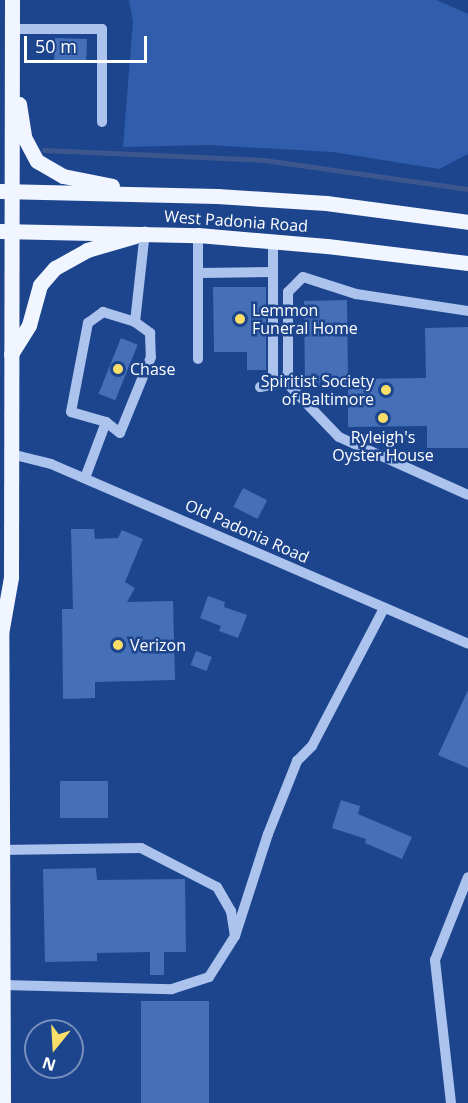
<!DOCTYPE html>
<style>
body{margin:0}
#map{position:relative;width:468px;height:1103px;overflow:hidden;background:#1d458e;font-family:"Open Sans",sans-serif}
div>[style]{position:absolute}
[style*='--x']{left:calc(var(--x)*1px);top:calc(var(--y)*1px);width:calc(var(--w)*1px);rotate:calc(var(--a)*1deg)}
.green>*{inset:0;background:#305eac}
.stream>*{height:5px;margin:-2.5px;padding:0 2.5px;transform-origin:2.5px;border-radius:2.5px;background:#3b578d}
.building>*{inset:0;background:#456fb6;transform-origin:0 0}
.minor>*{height:10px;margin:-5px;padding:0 5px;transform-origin:5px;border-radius:5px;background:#abc3ed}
.major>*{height:15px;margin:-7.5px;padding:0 7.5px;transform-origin:7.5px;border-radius:7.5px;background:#f1f5ff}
.dots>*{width:16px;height:16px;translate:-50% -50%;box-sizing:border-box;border:3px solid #1d458e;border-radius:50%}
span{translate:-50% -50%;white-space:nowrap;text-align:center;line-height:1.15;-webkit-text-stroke:5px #1d458e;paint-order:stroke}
.street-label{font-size:16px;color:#fff}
.poi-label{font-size:16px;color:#fff}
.left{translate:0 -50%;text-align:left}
.right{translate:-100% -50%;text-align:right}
.north{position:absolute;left:24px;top:1019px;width:60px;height:60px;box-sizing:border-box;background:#1d458e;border:2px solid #778fbb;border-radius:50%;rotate:198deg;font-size:16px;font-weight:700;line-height:24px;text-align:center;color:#fff}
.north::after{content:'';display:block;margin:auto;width:21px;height:27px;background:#fdde69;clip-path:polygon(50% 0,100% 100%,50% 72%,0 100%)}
.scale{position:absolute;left:24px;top:36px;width:123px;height:27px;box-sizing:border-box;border:3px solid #fff;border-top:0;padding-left:8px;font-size:18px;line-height:21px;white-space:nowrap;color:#fff;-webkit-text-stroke:4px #1d458e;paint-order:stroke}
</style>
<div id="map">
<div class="green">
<i style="clip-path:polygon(129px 0,437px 0,468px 14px,468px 154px,439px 169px,333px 152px,209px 145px,123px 147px,133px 21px)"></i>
</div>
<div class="stream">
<i style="--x:44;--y:150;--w:220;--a:2.6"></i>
<i style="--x:264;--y:160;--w:206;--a:8.1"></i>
</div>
<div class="building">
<i style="left:55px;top:38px;width:32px;height:24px;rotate:2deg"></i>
<i style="clip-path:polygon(213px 287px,266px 287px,266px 370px,247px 370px,247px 352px,214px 352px)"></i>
<i style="clip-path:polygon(347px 300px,348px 379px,426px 378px,425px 328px,468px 327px,468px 448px,427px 448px,427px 426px,348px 427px,348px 386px,305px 386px,304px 301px)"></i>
<i style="left:121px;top:338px;width:18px;height:60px;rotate:22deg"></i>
<i style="left:243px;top:488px;width:27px;height:21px;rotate:27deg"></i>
<i style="clip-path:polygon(71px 529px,94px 529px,95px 539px,118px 538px,122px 530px,143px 539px,125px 582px,135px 588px,127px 602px,173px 601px,175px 680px,95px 682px,95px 698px,63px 699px,62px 609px,73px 609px)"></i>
<i style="clip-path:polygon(208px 596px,225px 602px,224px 607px,247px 615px,238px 638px,219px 631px,221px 626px,200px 618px)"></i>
<i style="left:196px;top:651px;width:17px;height:15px;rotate:21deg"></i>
<i style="clip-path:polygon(468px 690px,468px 768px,438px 755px)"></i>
<i style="left:60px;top:781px;width:48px;height:37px"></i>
<i style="clip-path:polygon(341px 800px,360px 806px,358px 814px,412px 837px,402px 859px,365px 843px,366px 839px,332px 828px)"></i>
<i style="clip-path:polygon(96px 868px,97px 880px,185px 879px,186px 952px,164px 952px,164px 975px,150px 975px,150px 952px,97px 953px,97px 961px,45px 962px,43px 869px)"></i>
<i style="left:141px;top:1001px;width:68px;height:102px"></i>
</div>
<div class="minor">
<i style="--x:11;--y:29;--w:91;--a:0"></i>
<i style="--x:102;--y:29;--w:93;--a:90"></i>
<i style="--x:198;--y:235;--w:124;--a:90"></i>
<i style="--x:200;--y:273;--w:73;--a:-0.8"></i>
<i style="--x:103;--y:312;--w:34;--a:17"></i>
<i style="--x:135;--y:322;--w:19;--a:36"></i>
<i style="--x:150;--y:333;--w:24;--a:88"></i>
<i style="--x:151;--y:357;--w:82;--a:112.2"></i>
<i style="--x:120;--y:433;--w:18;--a:-142"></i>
<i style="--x:106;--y:422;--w:36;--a:-164"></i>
<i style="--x:71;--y:412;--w:91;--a:-79.2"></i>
<i style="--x:88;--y:323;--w:19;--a:-36"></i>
<i style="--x:135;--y:322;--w:91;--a:-83.7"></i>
<i style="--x:286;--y:382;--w:11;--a:-80"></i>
<i style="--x:288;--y:371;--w:79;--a:-90"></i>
<i style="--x:288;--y:292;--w:21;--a:-45"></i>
<i style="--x:303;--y:277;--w:56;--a:17.8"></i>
<i style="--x:356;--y:294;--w:113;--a:8.6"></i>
<i style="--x:273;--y:385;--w:144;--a:-90"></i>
<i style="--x:260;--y:387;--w:26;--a:-11"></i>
<i style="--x:286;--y:382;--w:76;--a:46.1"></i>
<i style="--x:339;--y:437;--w:141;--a:24.2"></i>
<i style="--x:11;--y:454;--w:41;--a:14"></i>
<i style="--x:51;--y:464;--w:454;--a:23.3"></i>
<i style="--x:85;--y:478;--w:60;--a:-69.4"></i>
<i style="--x:0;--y:850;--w:141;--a:-0.8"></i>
<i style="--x:141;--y:848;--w:85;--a:27.2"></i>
<i style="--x:217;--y:887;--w:28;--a:60"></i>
<i style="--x:231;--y:911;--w:24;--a:81"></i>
<i style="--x:3;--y:985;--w:169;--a:1.4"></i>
<i style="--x:172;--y:989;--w:39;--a:-18"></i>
<i style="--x:209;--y:977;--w:49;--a:-57.6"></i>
<i style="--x:235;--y:936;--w:107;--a:-72.1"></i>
<i style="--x:268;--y:834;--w:79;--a:-68.3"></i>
<i style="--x:297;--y:761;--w:21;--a:-45"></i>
<i style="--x:312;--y:746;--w:156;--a:-62.4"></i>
<i style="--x:451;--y:1103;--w:144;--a:-96.4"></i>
<i style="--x:435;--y:960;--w:89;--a:-68.3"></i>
</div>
<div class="major">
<i style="--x:19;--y:104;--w:33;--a:81"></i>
<i style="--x:24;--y:137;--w:27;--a:62"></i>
<i style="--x:37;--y:161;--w:30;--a:30"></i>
<i style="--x:63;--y:176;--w:50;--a:11.5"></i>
<i style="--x:0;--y:191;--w:217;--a:1.3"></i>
<i style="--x:217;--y:196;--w:109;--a:3.7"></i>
<i style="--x:326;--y:203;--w:143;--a:7.6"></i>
<i style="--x:0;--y:231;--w:198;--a:1.2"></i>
<i style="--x:198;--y:235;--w:129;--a:4.9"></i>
<i style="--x:327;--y:246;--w:142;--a:6.9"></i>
<i style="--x:11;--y:354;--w:34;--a:-58"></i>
<i style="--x:29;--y:325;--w:41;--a:-74.6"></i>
<i style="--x:40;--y:285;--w:23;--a:-49"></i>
<i style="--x:55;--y:268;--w:37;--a:-29"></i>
<i style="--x:87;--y:250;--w:50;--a:-16.3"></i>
<i style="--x:3;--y:1103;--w:469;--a:-90.2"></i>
<i style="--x:1;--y:634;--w:58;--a:-80"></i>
<i style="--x:11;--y:577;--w:577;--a:-89.9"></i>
</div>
<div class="dots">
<i style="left:240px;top:319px;background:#fdde69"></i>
<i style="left:118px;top:369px;background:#fdde69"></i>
<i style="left:386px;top:390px;background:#fdde69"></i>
<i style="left:383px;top:418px;background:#fdde69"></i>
<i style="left:118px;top:645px;background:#fdde69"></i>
</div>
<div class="street-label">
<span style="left:236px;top:221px;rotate:4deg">West Padonia Road</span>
<span style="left:247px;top:531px;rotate:24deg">Old Padonia Road</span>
</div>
<div class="poi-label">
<span class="left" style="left:252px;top:319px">Lemmon<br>Funeral Home</span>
<span class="left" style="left:130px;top:369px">Chase</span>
<span class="right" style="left:374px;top:390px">Spiritist Society<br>of Baltimore</span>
<span style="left:383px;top:446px">Ryleigh's<br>Oyster House</span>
<span class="left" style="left:130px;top:645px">Verizon</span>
</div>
<div class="north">N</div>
<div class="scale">50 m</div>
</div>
